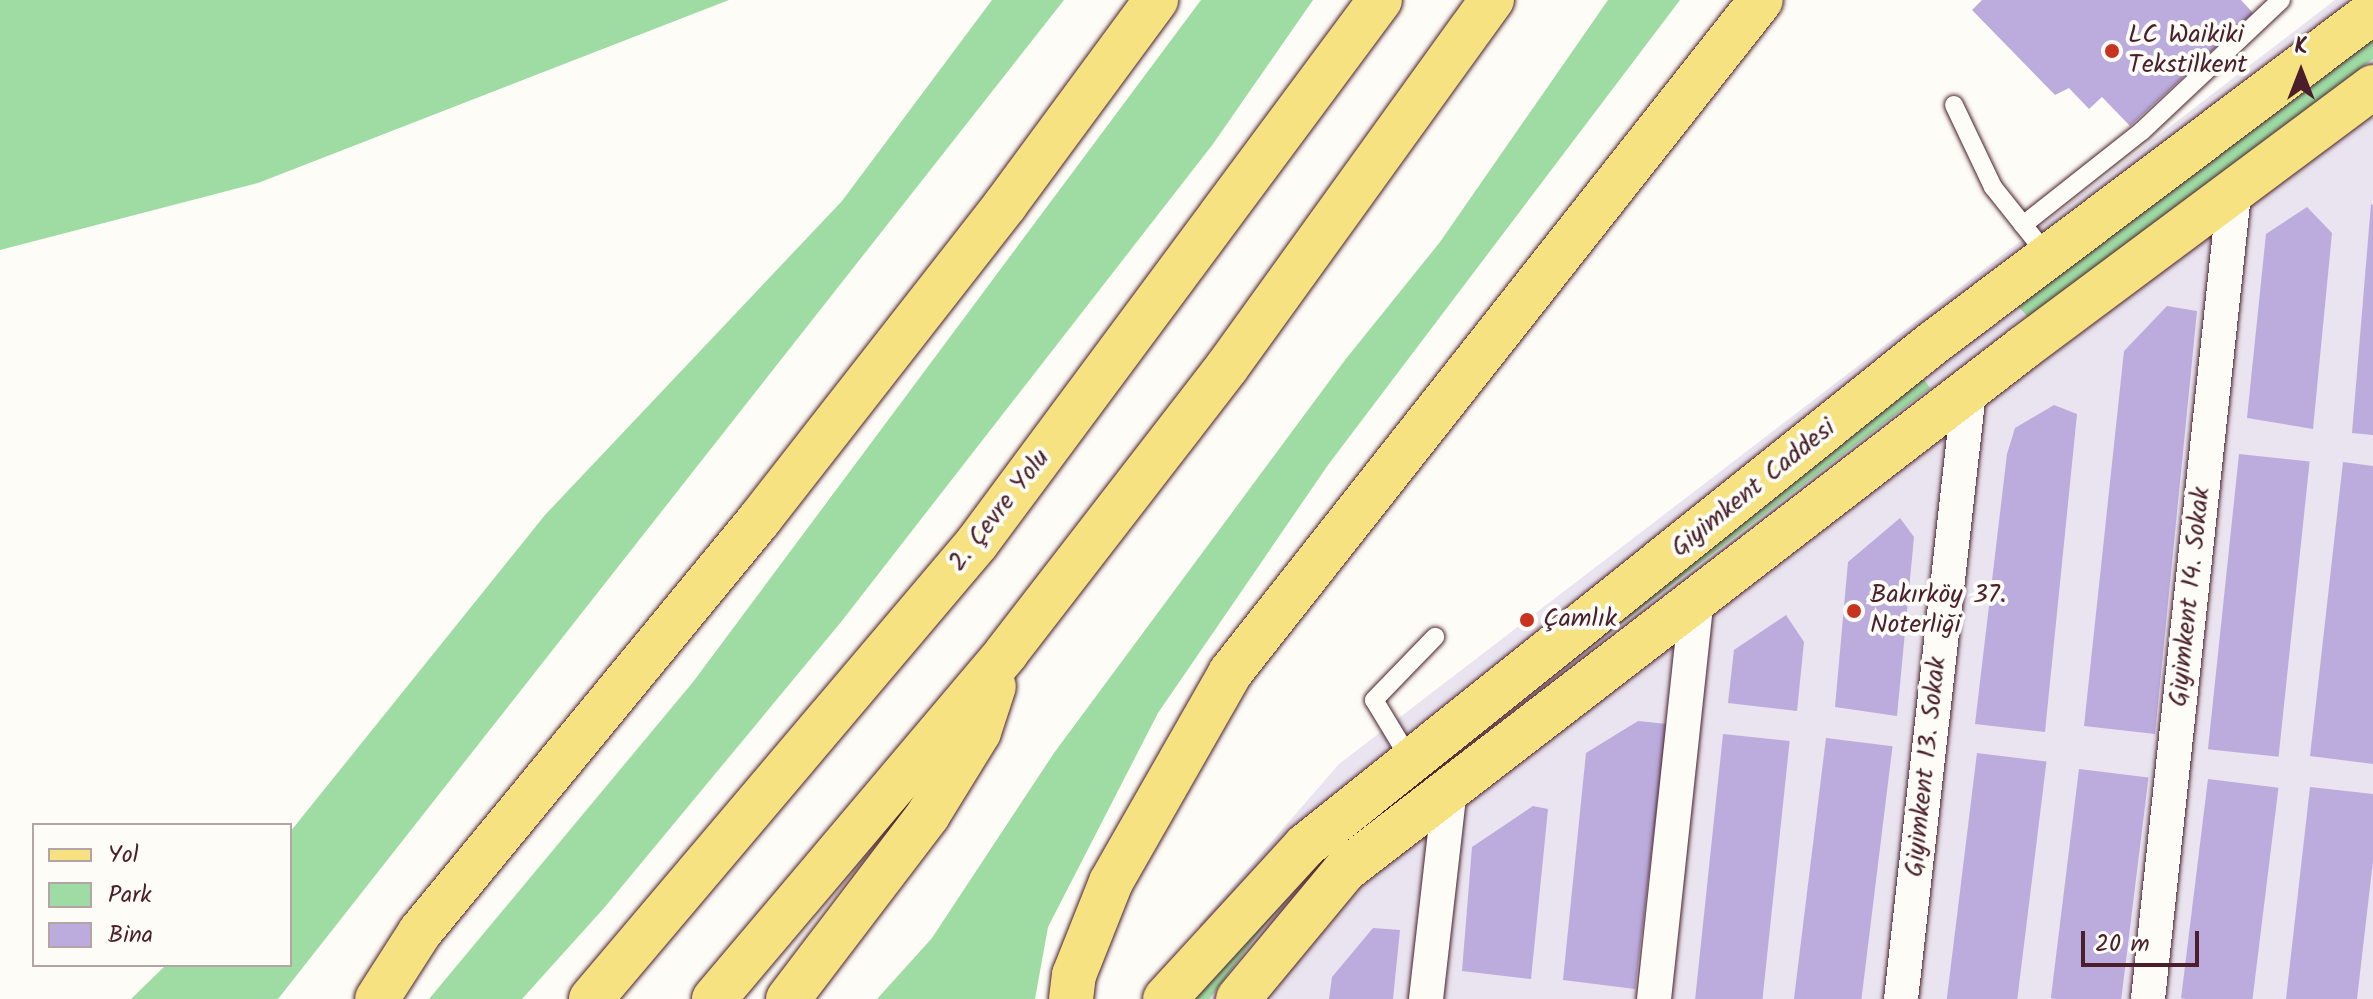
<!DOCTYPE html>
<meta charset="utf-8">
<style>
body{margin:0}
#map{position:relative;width:2373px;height:999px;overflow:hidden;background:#fdfcf7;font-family:Kalam,sans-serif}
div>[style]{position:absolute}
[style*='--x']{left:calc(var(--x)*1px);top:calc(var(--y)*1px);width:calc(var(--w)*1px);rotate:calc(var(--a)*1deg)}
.built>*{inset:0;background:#e9e4ef}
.green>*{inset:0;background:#9edca4}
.building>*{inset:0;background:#bbacdd;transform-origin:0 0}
.roads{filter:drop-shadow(0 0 2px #4a1f2b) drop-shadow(0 0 2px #4a1f2b)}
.lane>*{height:18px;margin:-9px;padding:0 9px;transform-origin:9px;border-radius:9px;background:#fdfcf7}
.street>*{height:34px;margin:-17px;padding:0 17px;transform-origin:17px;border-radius:17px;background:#fdfcf7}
.primary>*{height:44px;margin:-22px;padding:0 22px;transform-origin:22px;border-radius:22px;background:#f6e281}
.highway>*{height:44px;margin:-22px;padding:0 22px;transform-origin:22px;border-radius:22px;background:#f6e281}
.dots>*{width:22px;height:22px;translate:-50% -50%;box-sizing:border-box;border:4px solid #fdfcf7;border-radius:50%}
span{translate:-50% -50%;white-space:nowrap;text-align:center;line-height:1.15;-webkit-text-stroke:8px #fdfcf7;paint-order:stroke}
.poi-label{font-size:26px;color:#4a1f2b}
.left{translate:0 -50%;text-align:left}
.street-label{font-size:26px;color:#4a1f2b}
.legend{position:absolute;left:32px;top:823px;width:260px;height:144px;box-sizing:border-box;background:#fdfcf7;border:2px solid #b5a4a5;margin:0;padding:10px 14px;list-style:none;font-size:24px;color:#4a1f2b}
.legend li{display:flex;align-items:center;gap:16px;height:40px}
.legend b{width:40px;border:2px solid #b5a4a5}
.north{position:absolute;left:2261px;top:32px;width:80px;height:80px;-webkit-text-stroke:6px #fdfcf7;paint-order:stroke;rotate:0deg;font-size:22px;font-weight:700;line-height:32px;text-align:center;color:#4a1f2b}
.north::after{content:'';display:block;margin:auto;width:28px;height:36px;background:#4a1f2b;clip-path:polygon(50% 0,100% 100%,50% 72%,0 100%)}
.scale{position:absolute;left:2081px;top:931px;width:118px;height:36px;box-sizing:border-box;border:4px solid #4a1f2b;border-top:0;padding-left:10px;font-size:24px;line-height:28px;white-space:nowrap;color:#4a1f2b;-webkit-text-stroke:6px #fdfcf7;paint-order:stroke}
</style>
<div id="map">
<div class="built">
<i style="clip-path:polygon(2335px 0,2373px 0,2373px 999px,1185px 999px,1200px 924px,1339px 764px)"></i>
</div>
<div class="green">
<i style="clip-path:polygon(0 0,729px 0,258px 183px,0 250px)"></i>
<i style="clip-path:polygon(992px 0,1064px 0,278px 999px,131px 999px,166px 965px,290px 965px,290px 832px,545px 515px,842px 201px)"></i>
<i style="clip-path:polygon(1201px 0,1313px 0,1213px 144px,841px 622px,604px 908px,522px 999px,429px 999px,693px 682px)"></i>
<i style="clip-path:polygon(1608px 0,1680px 0,1328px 465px,1158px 713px,1048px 927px,1035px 999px,877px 999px,932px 938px,1054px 753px,1345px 360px,1440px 242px)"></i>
<i style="clip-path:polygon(2373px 35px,2373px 59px,2028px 317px,2017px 305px)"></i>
<i style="clip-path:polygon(1920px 374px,1930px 388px,1318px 855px,1209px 999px,1183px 999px,1308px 845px)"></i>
</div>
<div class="building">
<i style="clip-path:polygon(1982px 0,2241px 0,2253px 13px,2130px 126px,2102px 97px,2089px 109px,2069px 88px,2055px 95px,1972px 10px)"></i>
<i style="clip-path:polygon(2371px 204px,2373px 205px,2373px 435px,2352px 433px)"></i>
<i style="clip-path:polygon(2307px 207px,2332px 233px,2313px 429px,2247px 418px,2266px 234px)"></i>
<i style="clip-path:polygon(2167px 306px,2197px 311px,2155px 734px,2084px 726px,2124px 351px)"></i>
<i style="clip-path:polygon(2054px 405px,2077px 414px,2045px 732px,1975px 724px,2007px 454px,2015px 428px)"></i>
<i style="left:2239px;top:454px;width:71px;height:297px;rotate:6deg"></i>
<i style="clip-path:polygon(2343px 462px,2373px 466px,2373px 764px,2310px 756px)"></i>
<i style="clip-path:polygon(1900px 518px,1914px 537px,1897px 716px,1835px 707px,1848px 562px)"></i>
<i style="clip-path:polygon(1786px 615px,1804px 642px,1797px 711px,1728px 703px,1734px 650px)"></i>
<i style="clip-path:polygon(1638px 721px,1667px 724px,1635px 989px,1563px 980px,1586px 753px)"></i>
<i style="left:1723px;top:734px;width:67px;height:267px;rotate:6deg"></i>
<i style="left:1826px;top:738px;width:67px;height:263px;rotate:7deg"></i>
<i style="left:1977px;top:753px;width:70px;height:248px;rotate:7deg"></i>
<i style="left:2079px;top:769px;width:70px;height:231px;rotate:7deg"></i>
<i style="left:2208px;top:779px;width:71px;height:221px;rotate:7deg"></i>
<i style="clip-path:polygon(2310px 787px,2373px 794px,2373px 861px,2357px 999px,2286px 999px)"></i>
<i style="clip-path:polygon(1533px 806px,1548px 809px,1531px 979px,1462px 971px,1472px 847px)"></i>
<i style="clip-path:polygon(1373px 928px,1400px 930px,1393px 999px,1329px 999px,1332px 977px)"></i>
</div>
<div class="roads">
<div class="lane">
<i style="--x:1954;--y:105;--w:91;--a:64.6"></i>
<i style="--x:1993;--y:187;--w:88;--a:51.4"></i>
<i style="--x:2023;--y:225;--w:152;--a:-38.3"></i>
<i style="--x:2142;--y:131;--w:191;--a:-43.3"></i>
<i style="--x:1411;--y:761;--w:71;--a:-121.2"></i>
<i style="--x:1374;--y:700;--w:88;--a:-45.9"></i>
</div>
<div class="street">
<i style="--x:1426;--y:999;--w:204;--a:-83.5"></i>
<i style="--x:1654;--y:999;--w:398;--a:-83.9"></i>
<i style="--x:1901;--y:999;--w:611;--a:-83.61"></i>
<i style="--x:2148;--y:999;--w:810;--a:-83.9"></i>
</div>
<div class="primary">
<i style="--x:1165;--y:999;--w:207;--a:-47.5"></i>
<i style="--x:1305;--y:846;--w:805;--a:-38.69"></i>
<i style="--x:1933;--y:343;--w:551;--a:-36.95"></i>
<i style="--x:1238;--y:999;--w:168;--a:-50.3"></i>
<i style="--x:1345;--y:870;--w:856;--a:-37.59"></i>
<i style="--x:2023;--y:348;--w:437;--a:-36.7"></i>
</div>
<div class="highway">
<i style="--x:377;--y:999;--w:80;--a:-57.3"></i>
<i style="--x:420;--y:932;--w:534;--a:-50.55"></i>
<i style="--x:759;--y:520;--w:400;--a:-52"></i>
<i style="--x:1005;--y:205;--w:255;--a:-53.6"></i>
<i style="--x:591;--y:999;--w:597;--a:-49.75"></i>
<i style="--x:977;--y:543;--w:676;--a:-53.42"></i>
<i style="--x:714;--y:999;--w:453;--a:-49.8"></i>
<i style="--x:1006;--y:653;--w:361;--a:-52.3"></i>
<i style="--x:1227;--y:367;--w:453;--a:-54.2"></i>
<i style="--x:788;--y:999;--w:231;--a:-52.7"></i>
<i style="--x:928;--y:815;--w:97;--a:-58.4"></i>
<i style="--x:979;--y:732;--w:48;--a:-71.9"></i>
<i style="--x:1071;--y:999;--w:24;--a:-83"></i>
<i style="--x:1074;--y:975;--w:100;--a:-68.3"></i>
<i style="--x:1111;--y:882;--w:241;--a:-60.3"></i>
<i style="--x:1230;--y:673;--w:857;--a:-51.73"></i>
</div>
</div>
<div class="dots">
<i style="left:2112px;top:51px;background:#c8321e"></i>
<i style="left:1854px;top:611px;background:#c8321e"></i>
<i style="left:1527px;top:620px;background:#c8321e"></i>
</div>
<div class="poi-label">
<span class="left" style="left:2128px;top:51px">LC Waikiki<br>Tekstilkent</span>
<span class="left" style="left:1870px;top:611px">Bakırköy 37.<br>Noterliği</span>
<span class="left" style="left:1543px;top:620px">Çamlık</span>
</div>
<div class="street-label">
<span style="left:1754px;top:489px;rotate:-39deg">Giyimkent Caddesi</span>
<span style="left:1000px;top:511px;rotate:-52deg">2. Çevre Yolu</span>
<span style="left:2191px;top:597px;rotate:-84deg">Giyimkent 14. Sokak</span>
<span style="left:1927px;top:767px;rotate:-84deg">Giyimkent 13. Sokak</span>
</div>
<ul class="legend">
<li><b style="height:10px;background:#f6e281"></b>Yol</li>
<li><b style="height:22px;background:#9edca4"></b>Park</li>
<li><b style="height:22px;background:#bbacdd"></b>Bina</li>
</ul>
<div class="north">K</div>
<div class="scale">20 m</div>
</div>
